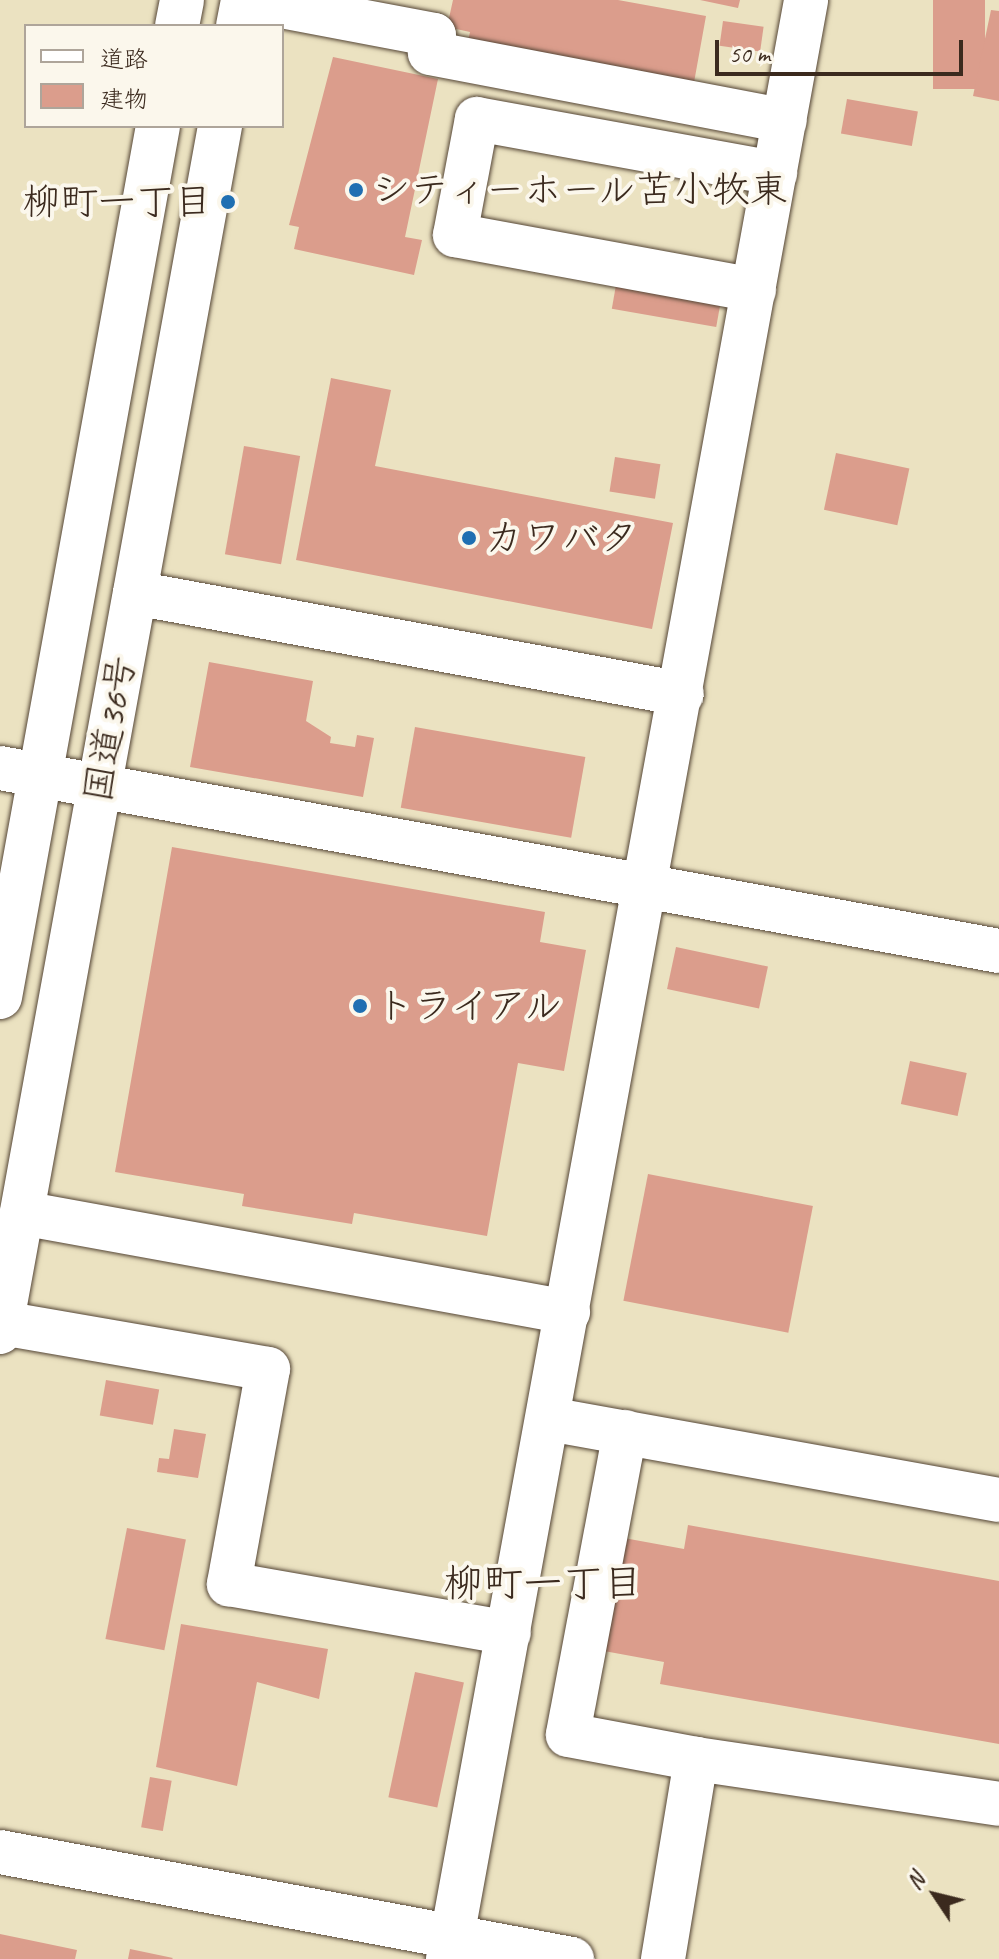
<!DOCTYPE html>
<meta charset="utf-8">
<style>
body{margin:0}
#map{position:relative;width:999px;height:1959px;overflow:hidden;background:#ebe2c1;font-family:Caveat,"Klee One",sans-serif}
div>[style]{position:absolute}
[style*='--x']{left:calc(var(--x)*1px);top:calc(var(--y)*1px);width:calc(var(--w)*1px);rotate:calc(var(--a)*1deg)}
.building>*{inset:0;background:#db9d8c;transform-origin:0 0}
.roads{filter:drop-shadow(0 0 2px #554636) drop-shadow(0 0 2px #554636)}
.minor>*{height:44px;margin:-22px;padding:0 22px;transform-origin:22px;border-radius:22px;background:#fff}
.highway>*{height:44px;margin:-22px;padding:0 22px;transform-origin:22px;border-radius:22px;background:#fff}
.dots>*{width:22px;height:22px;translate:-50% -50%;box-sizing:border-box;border:4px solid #fbf7ec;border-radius:50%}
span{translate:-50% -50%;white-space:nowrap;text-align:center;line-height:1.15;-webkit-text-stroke:8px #fbf7ec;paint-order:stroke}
.poi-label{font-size:38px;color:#3b2a1e}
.left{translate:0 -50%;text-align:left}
.right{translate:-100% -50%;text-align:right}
.street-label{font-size:38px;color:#3b2a1e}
.neighbourhood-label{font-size:40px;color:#3b2a1e}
.legend{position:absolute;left:24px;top:24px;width:260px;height:104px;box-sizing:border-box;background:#fbf7ec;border:2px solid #aea59a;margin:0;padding:10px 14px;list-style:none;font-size:24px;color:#3b2a1e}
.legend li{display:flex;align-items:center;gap:16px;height:40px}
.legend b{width:40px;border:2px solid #aea59a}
.north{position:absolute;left:895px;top:1855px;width:80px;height:80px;-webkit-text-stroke:6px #fbf7ec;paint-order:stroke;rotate:305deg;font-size:22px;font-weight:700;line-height:32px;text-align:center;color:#3b2a1e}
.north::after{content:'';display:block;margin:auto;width:28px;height:36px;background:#3b2a1e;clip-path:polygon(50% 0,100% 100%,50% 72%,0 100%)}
.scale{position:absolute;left:715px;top:40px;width:248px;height:36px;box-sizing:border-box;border:4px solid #3b2a1e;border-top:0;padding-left:10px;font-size:24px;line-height:28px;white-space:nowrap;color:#3b2a1e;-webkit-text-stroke:6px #fbf7ec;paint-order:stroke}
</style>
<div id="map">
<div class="building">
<i style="clip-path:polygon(453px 0,618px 0,706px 16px,693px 88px,467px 46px,470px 32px,447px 27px)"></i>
<i style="clip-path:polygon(700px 0,740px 0,738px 8px)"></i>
<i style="left:933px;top:0;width:52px;height:89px"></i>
<i style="clip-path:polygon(991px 10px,999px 11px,999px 101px,973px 96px)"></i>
<i style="left:723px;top:21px;width:41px;height:25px;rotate:8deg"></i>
<i style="clip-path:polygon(333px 57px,438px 79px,405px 237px,422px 240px,414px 275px,294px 249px,299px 227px,289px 225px)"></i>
<i style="left:847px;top:99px;width:72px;height:35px;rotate:10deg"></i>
<i style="left:616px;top:285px;width:106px;height:24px;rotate:10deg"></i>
<i style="clip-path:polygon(331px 378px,391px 390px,375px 466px,673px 523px,652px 629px,296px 560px)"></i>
<i style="left:244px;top:446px;width:57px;height:110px;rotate:10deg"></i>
<i style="left:836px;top:453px;width:75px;height:58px;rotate:12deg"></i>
<i style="left:615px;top:457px;width:46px;height:35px;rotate:9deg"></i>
<i style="clip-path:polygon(209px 662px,313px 681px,306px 721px,331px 737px,330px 743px,355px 747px,357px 735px,374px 738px,363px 797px,190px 767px)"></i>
<i style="left:415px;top:727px;width:173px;height:82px;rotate:10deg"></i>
<i style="clip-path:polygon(172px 847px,545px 912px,540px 942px,586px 950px,564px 1071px,518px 1063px,487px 1236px,354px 1213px,352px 1224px,242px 1206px,244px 1194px,115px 1172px)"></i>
<i style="left:676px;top:947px;width:94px;height:43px;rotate:12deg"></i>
<i style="left:910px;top:1061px;width:58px;height:44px;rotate:12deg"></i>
<i style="left:648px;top:1174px;width:168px;height:129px;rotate:11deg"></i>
<i style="left:106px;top:1380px;width:54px;height:36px;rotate:10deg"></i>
<i style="clip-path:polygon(174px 1429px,206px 1434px,198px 1478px,157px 1472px,159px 1458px,169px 1459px)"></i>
<i style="clip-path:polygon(688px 1525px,999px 1581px,999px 1744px,660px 1684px,664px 1662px,604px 1651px,624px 1538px,684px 1549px)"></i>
<i style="left:127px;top:1528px;width:60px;height:113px;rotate:11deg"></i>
<i style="clip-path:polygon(181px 1624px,328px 1649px,319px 1699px,257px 1682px,237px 1786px,156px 1767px)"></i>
<i style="left:415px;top:1672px;width:50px;height:128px;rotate:12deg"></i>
<i style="left:150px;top:1777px;width:22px;height:51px;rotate:10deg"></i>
<i style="clip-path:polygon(0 1934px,77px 1950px,75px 1959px,0 1959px)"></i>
<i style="clip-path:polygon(130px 1949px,173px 1958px,172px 1959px,128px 1959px)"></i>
</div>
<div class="roads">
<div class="minor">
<i style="--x:249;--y:0;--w:188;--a:10.7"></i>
<i style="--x:434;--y:35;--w:18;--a:103"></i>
<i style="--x:430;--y:53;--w:361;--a:10.8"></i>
<i style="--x:754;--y:290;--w:304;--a:-169.6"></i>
<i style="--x:455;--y:235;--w:118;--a:-79.3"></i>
<i style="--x:477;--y:119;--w:303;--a:10.3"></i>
<i style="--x:135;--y:593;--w:556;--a:10.46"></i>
<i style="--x:0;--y:768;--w:1016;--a:10.38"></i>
<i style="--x:22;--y:1213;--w:555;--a:10.28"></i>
<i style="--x:2;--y:1323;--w:270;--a:9.8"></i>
<i style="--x:268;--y:1369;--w:219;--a:100.3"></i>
<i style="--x:229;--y:1584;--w:284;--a:9.9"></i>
<i style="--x:549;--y:1419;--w:457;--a:10.2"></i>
<i style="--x:625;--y:1432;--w:308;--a:100.7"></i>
<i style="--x:568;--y:1735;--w:130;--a:10.6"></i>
<i style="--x:0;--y:1852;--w:582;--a:10.6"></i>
<i style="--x:448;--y:1959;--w:1991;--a:-79.64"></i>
<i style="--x:663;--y:1959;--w:203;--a:-80.6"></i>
<i style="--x:696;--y:1759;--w:306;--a:8.4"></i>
</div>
<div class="highway">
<i style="--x:177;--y:26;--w:26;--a:-79"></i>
<i style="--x:238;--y:26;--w:26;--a:-79"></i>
<i style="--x:0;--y:997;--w:885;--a:-79.72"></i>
<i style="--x:0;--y:1332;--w:1226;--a:-79.66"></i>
</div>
</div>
<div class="dots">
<i style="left:356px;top:190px;background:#1f6fb2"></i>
<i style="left:228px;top:202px;background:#1f6fb2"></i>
<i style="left:469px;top:538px;background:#1f6fb2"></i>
<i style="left:360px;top:1006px;background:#1f6fb2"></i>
</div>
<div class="poi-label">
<span class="left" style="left:372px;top:190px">シティーホール苫小牧東</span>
<span class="right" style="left:212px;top:202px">柳町一丁目</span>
<span class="left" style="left:485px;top:538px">カワバタ</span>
<span class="left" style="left:376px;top:1006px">トライアル</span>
</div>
<div class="street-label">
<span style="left:110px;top:729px;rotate:-80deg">国道36号</span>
</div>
<div class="neighbourhood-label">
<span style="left:543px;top:1583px">柳町一丁目</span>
</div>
<ul class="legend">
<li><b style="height:10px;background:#fff"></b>道路</li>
<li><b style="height:22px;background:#db9d8c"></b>建物</li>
</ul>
<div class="north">N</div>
<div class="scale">50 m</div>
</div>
